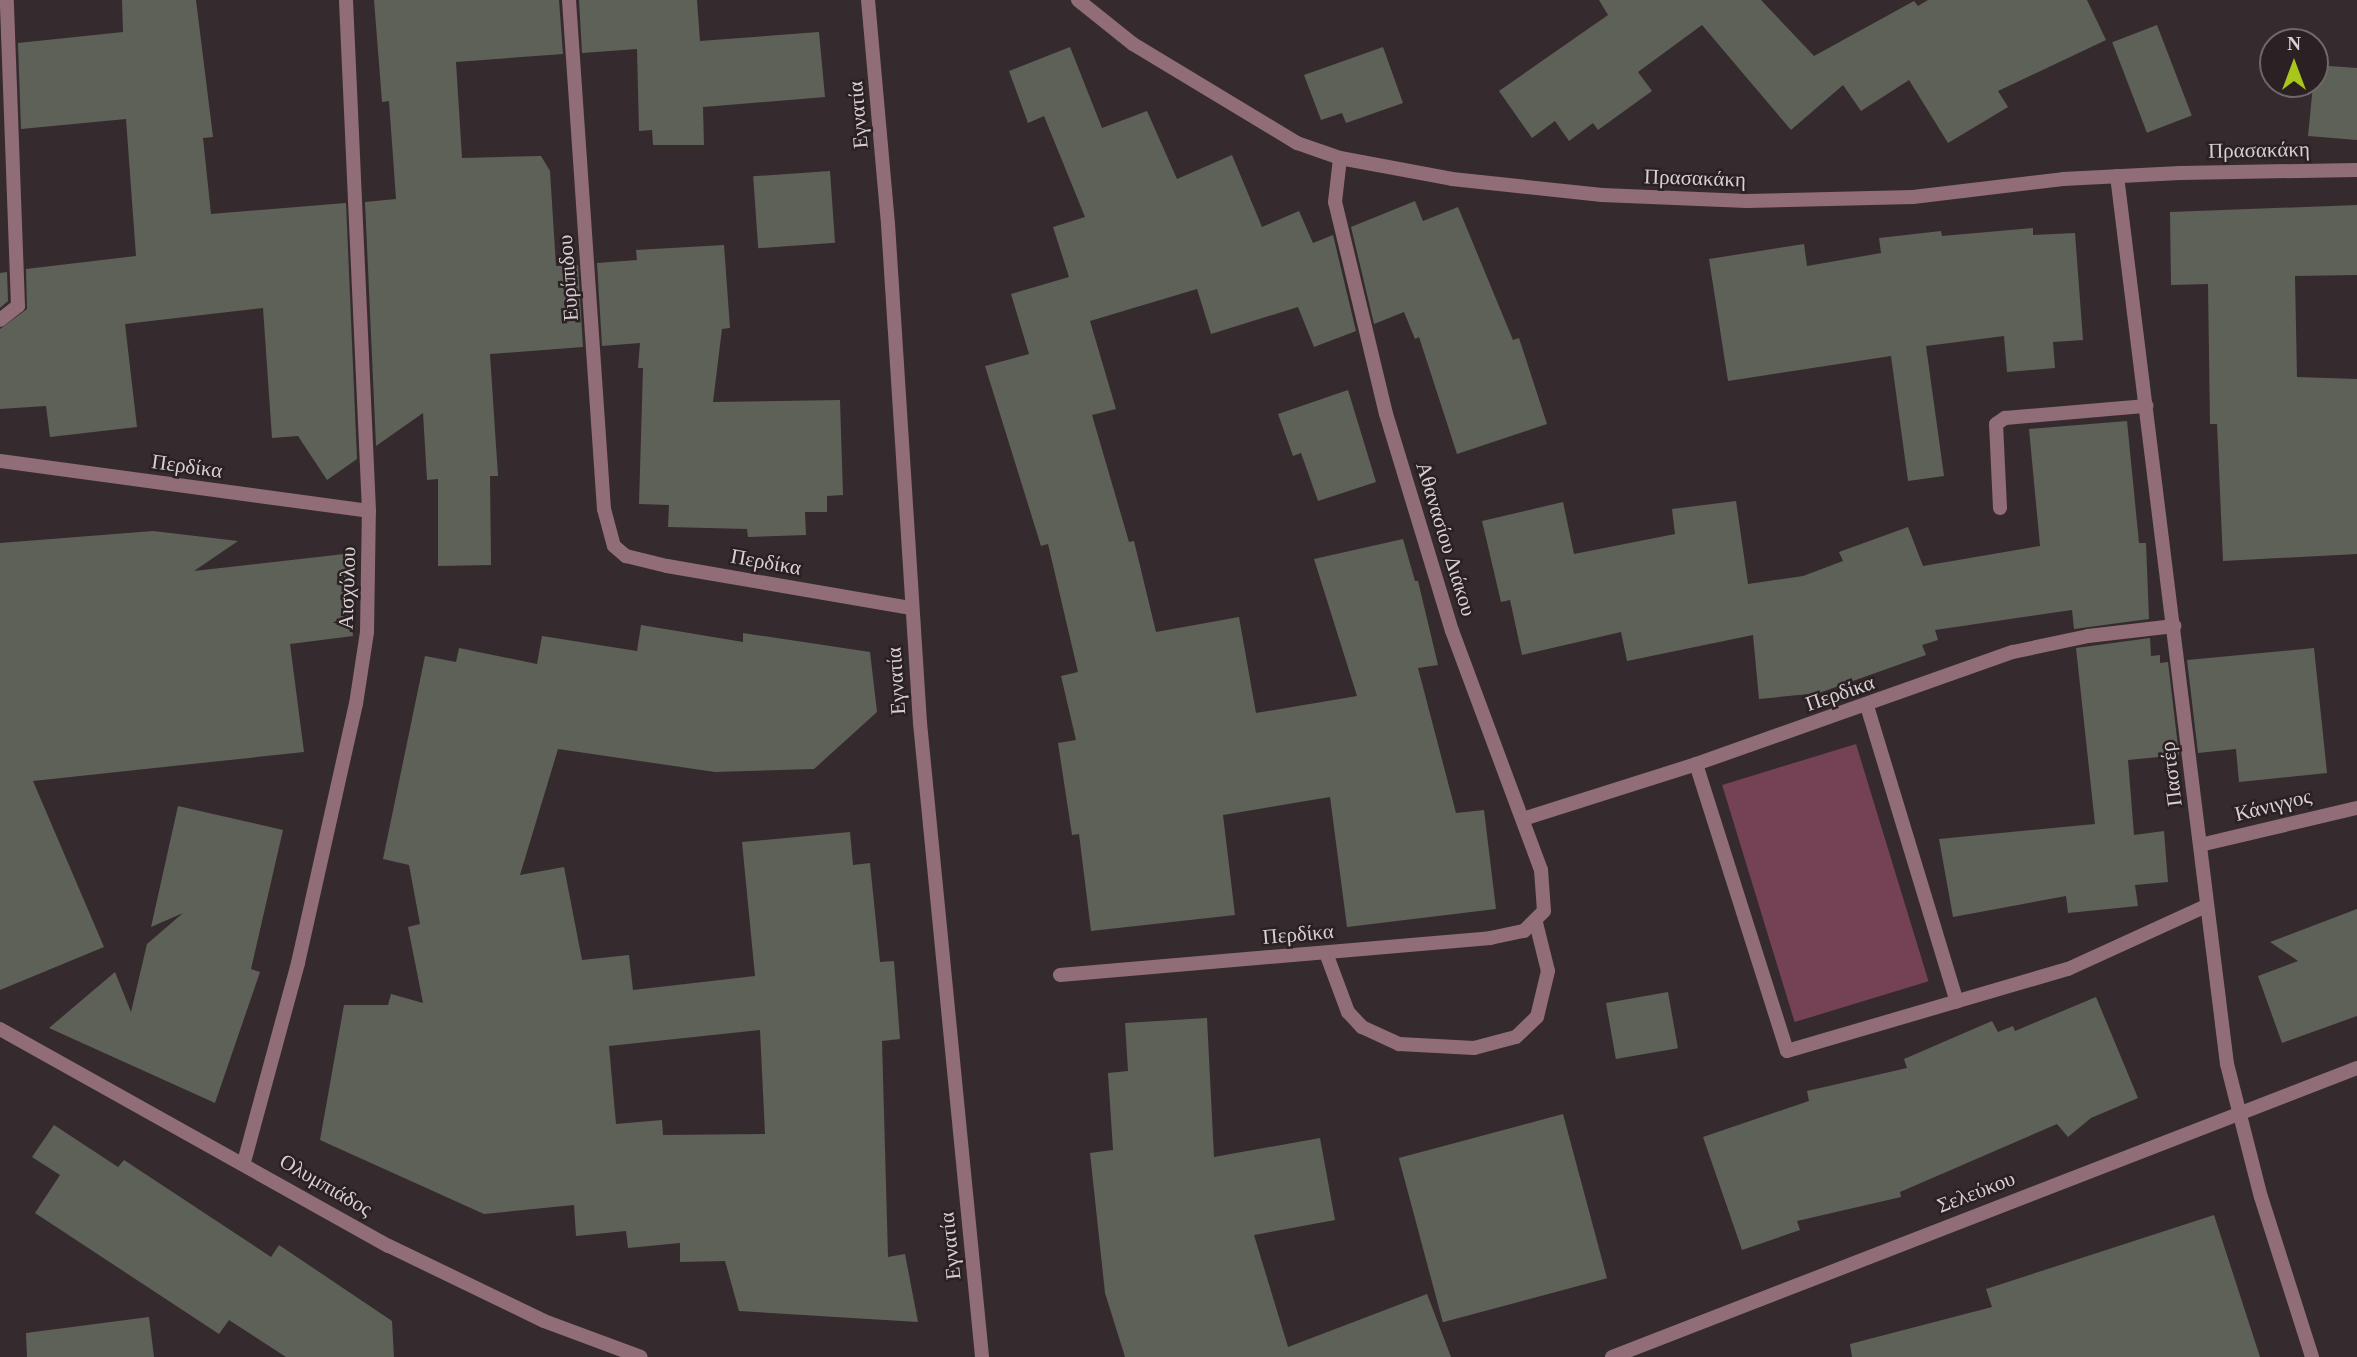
<!DOCTYPE html>
<meta charset="utf-8">
<style>
body{margin:0}
#map{position:relative;width:2357px;height:1357px;overflow:hidden;background:#352b2e;font-family:Georgia,serif}
div>[style]{position:absolute}
[style*='--x']{left:calc(var(--x)*1px);top:calc(var(--y)*1px);width:calc(var(--w)*1px);rotate:calc(var(--a)*1deg)}
.green>*{inset:0;background:#744254;transform-origin:0 0}
.building>*{inset:0;background:#5e6157;transform-origin:0 0}
.service>*{height:14px;margin:-7px;padding:0 7px;transform-origin:7px;border-radius:7px;background:#916d78}
.minor>*{height:14px;margin:-7px;padding:0 7px;transform-origin:7px;border-radius:7px;background:#916d78}
.tertiary>*{height:14px;margin:-7px;padding:0 7px;transform-origin:7px;border-radius:7px;background:#916d78}
span{translate:-50% -50%;white-space:nowrap;text-align:center;line-height:1.15;-webkit-text-stroke:5px #2b2124;paint-order:stroke}
.street-label{font-size:21px;color:#d7d0d2}
.north{position:absolute;left:2259px;top:28px;width:70px;height:70px;box-sizing:border-box;background:#2b2124;border:2px solid #70676a;border-radius:50%;rotate:0deg;font-size:19px;font-weight:700;line-height:28px;text-align:center;color:#d7d0d2}
.north::after{content:'';display:block;margin:auto;width:24px;height:32px;background:#a9c71b;clip-path:polygon(50% 0,100% 100%,50% 72%,0 100%)}
</style>
<div id="map">
<div class="green">
<i style="left:1856px;top:744px;width:248px;height:140px;rotate:73deg"></i>
</div>
<div class="building">
<i style="clip-path:polygon(122px 0,196px 0,213px 137px,203px 138px,211px 214px,346px 203px,357px 459px,327px 480px,298px 436px,272px 438px,263px 308px,125px 324px,137px 427px,50px 437px,46px 406px,0 409px,0 329px,27px 309px,26px 269px,136px 256px,126px 119px,21px 129px,18px 43px,123px 32px)"></i>
<i style="clip-path:polygon(374px 0,559px 0,563px 54px,456px 62px,462px 158px,541px 156px,550px 171px,556px 266px,578px 265px,583px 347px,490px 354px,498px 476px,490px 476px,491px 565px,438px 566px,438px 479px,427px 480px,423px 413px,376px 446px,365px 202px,396px 199px,389px 101px,382px 102px)"></i>
<i style="clip-path:polygon(579px 0,697px 0,700px 41px,819px 32px,825px 97px,703px 107px,704px 145px,653px 145px,652px 130px,639px 131px,637px 49px,582px 53px)"></i>
<i style="clip-path:polygon(1599px 0,1761px 0,1814px 56px,1914px 1px,1918px 6px,1928px 0,2087px 0,2106px 40px,1998px 91px,2008px 107px,1948px 143px,1909px 80px,1861px 111px,1843px 85px,1791px 130px,1702px 25px,1638px 72px,1652px 91px,1598px 130px,1593px 123px,1569px 141px,1555px 121px,1532px 138px,1499px 91px,1608px 15px)"></i>
<i style="left:2157px;top:25px;width:97px;height:48px;rotate:69deg"></i>
<i style="clip-path:polygon(1070px 47px,1102px 128px,1147px 111px,1177px 179px,1232px 155px,1262px 227px,1299px 211px,1313px 243px,1333px 235px,1356px 331px,1314px 347px,1298px 307px,1211px 334px,1197px 289px,1090px 321px,1116px 409px,1092px 415px,1129px 542px,1134px 541px,1156px 632px,1239px 617px,1256px 713px,1357px 696px,1314px 559px,1403px 539px,1415px 581px,1418px 581px,1438px 665px,1418px 668px,1456px 813px,1484px 810px,1496px 909px,1347px 927px,1330px 797px,1223px 815px,1235px 915px,1091px 931px,1079px 834px,1072px 835px,1058px 743px,1076px 740px,1061px 676px,1078px 672px,1048px 544px,1041px 546px,985px 366px,1029px 354px,1011px 294px,1069px 277px,1053px 227px,1085px 217px,1044px 116px,1028px 123px,1009px 71px)"></i>
<i style="clip-path:polygon(1383px 47px,1403px 103px,1346px 123px,1342px 113px,1321px 120px,1304px 75px)"></i>
<i style="clip-path:polygon(2315px 65px,2357px 68px,2357px 140px,2308px 136px)"></i>
<i style="left:830px;top:171px;width:72px;height:77px;rotate:86deg"></i>
<i style="clip-path:polygon(1415px 201px,1423px 221px,1458px 207px,1513px 340px,1519px 338px,1547px 424px,1457px 454px,1419px 337px,1415px 339px,1404px 312px,1374px 324px,1351px 227px)"></i>
<i style="clip-path:polygon(2357px 205px,2357px 275px,2295px 276px,2297px 377px,2357px 379px,2357px 554px,2223px 561px,2217px 424px,2210px 424px,2208px 284px,2171px 285px,2170px 212px)"></i>
<i style="clip-path:polygon(2033px 228px,2033px 235px,2075px 233px,2083px 340px,2053px 342px,2055px 368px,2007px 372px,2004px 336px,1926px 346px,1944px 476px,1908px 481px,1891px 356px,1728px 381px,1709px 259px,1804px 244px,1807px 266px,1881px 253px,1879px 238px,1941px 231px,1942px 236px)"></i>
<i style="clip-path:polygon(724px 245px,730px 328px,722px 329px,713px 402px,840px 400px,843px 495px,827px 496px,827px 512px,805px 512px,806px 535px,748px 537px,747px 529px,668px 527px,669px 505px,639px 504px,643px 368px,638px 368px,640px 343px,602px 346px,597px 263px,637px 260px,636px 250px)"></i>
<i style="clip-path:polygon(7px 272px,8px 301px,0 308px,0 273px)"></i>
<i style="clip-path:polygon(1348px 390px,1376px 482px,1318px 501px,1301px 453px,1293px 456px,1278px 414px)"></i>
<i style="clip-path:polygon(2127px 421px,2139px 543px,2146px 543px,2149px 619px,2074px 629px,2072px 610px,1935px 630px,1938px 640px,1922px 645px,1926px 655px,1819px 693px,1759px 699px,1753px 635px,1627px 661px,1621px 632px,1522px 655px,1510px 600px,1501px 602px,1482px 521px,1563px 502px,1574px 554px,1675px 534px,1672px 509px,1736px 501px,1748px 584px,1803px 576px,1843px 561px,1839px 552px,1908px 527px,1923px 566px,2040px 546px,2029px 429px)"></i>
<i style="clip-path:polygon(153px 531px,238px 541px,194px 571px,344px 554px,353px 636px,290px 644px,304px 752px,33px 781px,104px 947px,0 990px,0 543px)"></i>
<i style="clip-path:polygon(evenodd,641px 625px,743px 642px,743px 633px,870px 652px,877px 712px,814px 769px,715px 772px,558px 749px,520px 875px,564px 867px,582px 960px,629px 955px,633px 990px,755px 976px,742px 842px,850px 832px,853px 865px,870px 863px,880px 962px,894px 961px,900px 1039px,882px 1041px,888px 1257px,905px 1254px,918px 1322px,739px 1311px,725px 1261px,680px 1262px,680px 1243px,628px 1248px,626px 1231px,576px 1236px,574px 1205px,484px 1214px,320px 1140px,344px 1005px,388px 1005px,391px 994px,423px 1003px,408px 927px,420px 924px,409px 865px,383px 859px,425px 656px,456px 662px,459px 648px,537px 664px,542px 636px,637px 651px,641px 625px,760px 1030px,765px 1134px,663px 1135px,662px 1120px,616px 1124px,609px 1046px,760px 1030px)"></i>
<i style="clip-path:polygon(2150px 638px,2151px 656px,2160px 655px,2160px 663px,2168px 662px,2179px 755px,2128px 760px,2134px 835px,2164px 831px,2168px 882px,2135px 885px,2138px 906px,2068px 913px,2066px 896px,1953px 917px,1939px 839px,2095px 824px,2076px 648px)"></i>
<i style="clip-path:polygon(2314px 648px,2327px 773px,2239px 782px,2236px 749px,2198px 753px,2187px 660px)"></i>
<i style="clip-path:polygon(178px 806px,283px 830px,251px 969px,260px 972px,215px 1103px,49px 1028px,115px 972px,131px 1012px,147px 944px,183px 913px,151px 927px)"></i>
<i style="clip-path:polygon(2357px 909px,2357px 1016px,2282px 1043px,2258px 976px,2298px 961px,2270px 942px)"></i>
<i style="left:1668px;top:992px;width:57px;height:63px;rotate:80deg"></i>
<i style="clip-path:polygon(2096px 997px,2138px 1098px,2091px 1118px,2068px 1137px,2057px 1124px,1900px 1192px,1901px 1197px,1797px 1221px,1800px 1230px,1742px 1250px,1703px 1137px,1809px 1101px,1807px 1091px,1907px 1068px,1904px 1059px,1992px 1021px,1998px 1032px,2013px 1026px,2015px 1031px)"></i>
<i style="clip-path:polygon(1207px 1018px,1214px 1157px,1320px 1138px,1335px 1220px,1254px 1235px,1288px 1347px,1427px 1294px,1451px 1357px,1125px 1357px,1105px 1293px,1090px 1153px,1113px 1150px,1108px 1073px,1128px 1071px,1125px 1023px)"></i>
<i style="left:1563px;top:1114px;width:170px;height:170px;rotate:75deg"></i>
<i style="clip-path:polygon(54px 1125px,118px 1167px,124px 1160px,271px 1257px,279px 1245px,392px 1321px,394px 1357px,286px 1357px,229px 1320px,219px 1334px,35px 1213px,60px 1175px,32px 1157px)"></i>
<i style="clip-path:polygon(2214px 1215px,2260px 1357px,1852px 1357px,1850px 1344px,1992px 1307px,1986px 1289px)"></i>
<i style="clip-path:polygon(149px 1317px,154px 1357px,27px 1357px,26px 1333px)"></i>
</div>
<div class="service">
<i style="--x:1326;--y:953;--w:63;--a:69.6"></i>
<i style="--x:1348;--y:1012;--w:21;--a:47"></i>
<i style="--x:1362;--y:1027;--w:41;--a:24.7"></i>
<i style="--x:1399;--y:1044;--w:75;--a:3.1"></i>
<i style="--x:1474;--y:1048;--w:43;--a:-14.7"></i>
<i style="--x:1516;--y:1037;--w:29;--a:-44"></i>
<i style="--x:1537;--y:1017;--w:47;--a:-76.6"></i>
<i style="--x:1548;--y:971;--w:49;--a:-104"></i>
</div>
<div class="minor">
<i style="--x:569;--y:0;--w:510;--a:86.07"></i>
<i style="--x:604;--y:509;--w:38;--a:75"></i>
<i style="--x:614;--y:546;--w:16;--a:40"></i>
<i style="--x:626;--y:556;--w:42;--a:13.7"></i>
<i style="--x:667;--y:566;--w:248;--a:9.8"></i>
<i style="--x:2117;--y:176;--w:895;--a:82.94"></i>
<i style="--x:2227;--y:1064;--w:137;--a:75.7"></i>
<i style="--x:2261;--y:1197;--w:168;--a:72.3"></i>
<i style="--x:0;--y:320;--w:23;--a:-38"></i>
<i style="--x:18;--y:306;--w:306;--a:-92.1"></i>
<i style="--x:0;--y:461;--w:372;--a:7.7"></i>
<i style="--x:2000;--y:508;--w:84;--a:-92.7"></i>
<i style="--x:1996;--y:424;--w:11;--a:-34"></i>
<i style="--x:2005;--y:418;--w:142;--a:-4.9"></i>
<i style="--x:1867;--y:706;--w:309;--a:73.1"></i>
<i style="--x:1696;--y:764;--w:301;--a:72.4"></i>
<i style="--x:1787;--y:1051;--w:293;--a:-16.3"></i>
<i style="--x:2068;--y:969;--w:152;--a:-24.5"></i>
<i style="--x:1523;--y:819;--w:182;--a:-17.6"></i>
<i style="--x:1696;--y:764;--w:336;--a:-19.5"></i>
<i style="--x:2013;--y:652;--w:77;--a:-12"></i>
<i style="--x:2088;--y:636;--w:87;--a:-6.6"></i>
<i style="--x:2200;--y:845;--w:161;--a:-13.3"></i>
<i style="--x:1060;--y:975;--w:432;--a:-4.9"></i>
<i style="--x:1490;--y:938;--w:35;--a:-12"></i>
<i style="--x:1524;--y:931;--w:28;--a:-45"></i>
<i style="--x:1544;--y:911;--w:41;--a:-94.2"></i>
<i style="--x:1541;--y:870;--w:255;--a:-110.4"></i>
<i style="--x:1452;--y:631;--w:227;--a:-106.9"></i>
<i style="--x:1386;--y:414;--w:218;--a:-103.5"></i>
<i style="--x:1335;--y:202;--w:44;--a:-83.5"></i>
<i style="--x:0;--y:1029;--w:445;--a:29.2"></i>
<i style="--x:389;--y:1246;--w:172;--a:25.8"></i>
<i style="--x:544;--y:1321;--w:103;--a:20.4"></i>
<i style="--x:244;--y:1162;--w:206;--a:-74.8"></i>
<i style="--x:298;--y:963;--w:265;--a:-77.4"></i>
<i style="--x:356;--y:704;--w:73;--a:-81.3"></i>
<i style="--x:367;--y:632;--w:121;--a:-89.1"></i>
<i style="--x:369;--y:511;--w:512;--a:-92.58"></i>
<i style="--x:1612;--y:1357;--w:799;--a:-21.2"></i>
</div>
<div class="tertiary">
<i style="--x:868;--y:0;--w:225;--a:84.9"></i>
<i style="--x:888;--y:224;--w:500;--a:86.33"></i>
<i style="--x:920;--y:723;--w:637;--a:84.41"></i>
<i style="--x:1078;--y:0;--w:70;--a:38.7"></i>
<i style="--x:1133;--y:44;--w:192;--a:31.1"></i>
<i style="--x:1297;--y:143;--w:46;--a:19.2"></i>
<i style="--x:1340;--y:158;--w:114;--a:10.6"></i>
<i style="--x:1452;--y:179;--w:151;--a:6.1"></i>
<i style="--x:1602;--y:195;--w:145;--a:2.4"></i>
<i style="--x:1747;--y:201;--w:166;--a:-1.4"></i>
<i style="--x:1913;--y:197;--w:151;--a:-6.8"></i>
<i style="--x:2063;--y:179;--w:117;--a:-2.9"></i>
<i style="--x:2180;--y:173;--w:177;--a:-1"></i>
</div>
<div class="street-label">
<span style="left:858px;top:115px;rotate:-95deg">Εγνατία</span>
<span style="left:2259px;top:150px;rotate:-1deg">Πρασακάκη</span>
<span style="left:1695px;top:178px;rotate:2deg">Πρασακάκη</span>
<span style="left:568px;top:278px;rotate:-94deg">Ευρίπιδου</span>
<span style="left:187px;top:466px;rotate:8deg">Περδίκα</span>
<span style="left:1446px;top:539px;rotate:73deg">Αθανασίου Διάκου</span>
<span style="left:766px;top:562px;rotate:10deg">Περδίκα</span>
<span style="left:347px;top:588px;rotate:-88deg">Αισχύλου</span>
<span style="left:896px;top:681px;rotate:-94deg">Εγνατία</span>
<span style="left:1840px;top:693px;rotate:-19deg">Περδίκα</span>
<span style="left:2171px;top:774px;rotate:-97deg">Παστέρ</span>
<span style="left:2273px;top:805px;rotate:-14deg">Κάνιγγος</span>
<span style="left:1298px;top:934px;rotate:-5deg">Περδίκα</span>
<span style="left:326px;top:1185px;rotate:30deg">Ολυμπιάδος</span>
<span style="left:1976px;top:1192px;rotate:-21deg">Σελεύκου</span>
<span style="left:950px;top:1246px;rotate:-96deg">Εγνατία</span>
</div>
<div class="north">N</div>
</div>
